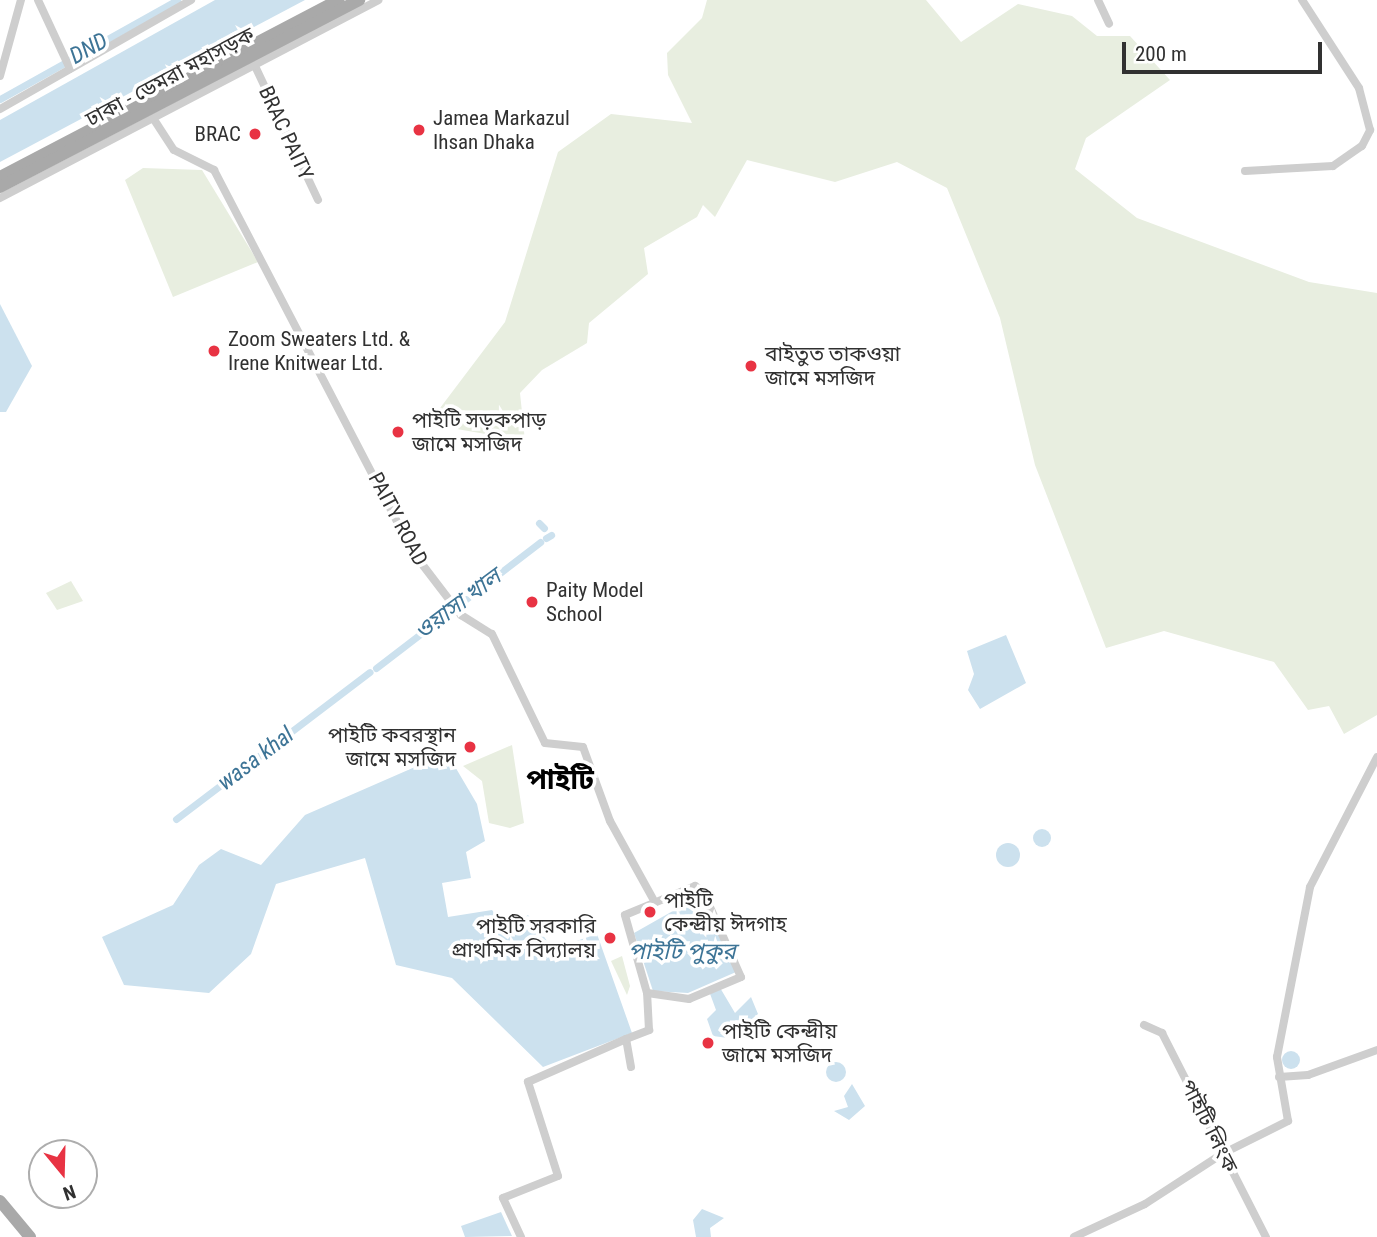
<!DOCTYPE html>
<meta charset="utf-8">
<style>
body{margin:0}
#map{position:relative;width:1377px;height:1237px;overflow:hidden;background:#fff;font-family:"Roboto Condensed","Noto Sans Bengali",sans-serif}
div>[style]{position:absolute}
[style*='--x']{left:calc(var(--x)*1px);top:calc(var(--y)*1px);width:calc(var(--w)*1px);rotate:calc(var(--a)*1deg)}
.green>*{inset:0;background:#e8eee0}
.water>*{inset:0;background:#cce1ee}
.round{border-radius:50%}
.canal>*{height:7px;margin:-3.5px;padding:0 3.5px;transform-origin:3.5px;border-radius:3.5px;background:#cce1ee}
.street>*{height:8px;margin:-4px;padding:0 4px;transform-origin:4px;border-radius:4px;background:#cecece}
.primary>*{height:12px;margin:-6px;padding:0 6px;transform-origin:6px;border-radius:6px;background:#a9a9a9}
.dots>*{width:19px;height:19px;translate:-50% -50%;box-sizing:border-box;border:4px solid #fff;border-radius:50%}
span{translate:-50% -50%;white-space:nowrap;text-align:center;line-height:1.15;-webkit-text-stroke:7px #fff;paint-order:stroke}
.street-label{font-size:21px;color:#313131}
.poi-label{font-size:21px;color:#313131}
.left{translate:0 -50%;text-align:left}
.right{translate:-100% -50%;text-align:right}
.water-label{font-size:23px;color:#3d7496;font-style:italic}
.district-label{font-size:28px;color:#000;font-weight:700}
.north{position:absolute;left:28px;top:1139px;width:70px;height:70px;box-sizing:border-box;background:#fff;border:2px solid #adadad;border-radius:50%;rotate:161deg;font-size:19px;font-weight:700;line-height:28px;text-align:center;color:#313131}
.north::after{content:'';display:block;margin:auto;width:24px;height:32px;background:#e83343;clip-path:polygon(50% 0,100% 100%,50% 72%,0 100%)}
.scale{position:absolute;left:1122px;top:42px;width:200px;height:32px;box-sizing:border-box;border:4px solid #313131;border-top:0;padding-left:9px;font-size:21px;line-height:24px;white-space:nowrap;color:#313131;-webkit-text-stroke:5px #fff;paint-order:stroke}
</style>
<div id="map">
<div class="green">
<i style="clip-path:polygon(707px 0,926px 0,961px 42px,1018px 4px,1072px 16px,1097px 36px,1130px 36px,1170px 80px,1086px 138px,1075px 169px,1137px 218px,1309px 282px,1377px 293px,1377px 715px,1344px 734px,1329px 706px,1308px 710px,1274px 662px,1164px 631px,1106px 648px,1035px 465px,1000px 318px,947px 188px,897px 162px,835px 182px,747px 160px,715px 217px,703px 205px,697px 217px,644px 248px,648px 274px,589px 323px,587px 343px,542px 370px,520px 393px,525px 441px,428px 424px,505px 322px,558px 152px,611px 114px,692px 123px,668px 75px,667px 53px,702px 18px)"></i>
<i style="clip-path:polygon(143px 168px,202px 170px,258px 262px,173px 297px,125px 180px)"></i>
<i style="clip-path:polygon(71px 581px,83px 601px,57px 610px,46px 593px)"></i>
<i style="clip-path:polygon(512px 745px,524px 823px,510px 828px,489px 823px,482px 781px,463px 766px)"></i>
<i style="clip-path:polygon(622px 956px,630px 986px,627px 995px,611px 961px)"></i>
</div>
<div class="water">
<i style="clip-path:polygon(215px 0,305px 0,0 162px,0 120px)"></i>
<i style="clip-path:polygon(0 304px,32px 366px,6px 412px,0 412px)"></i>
<i style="clip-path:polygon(1006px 635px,1026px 683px,980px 709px,968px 690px,974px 674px,967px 651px)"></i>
<i style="clip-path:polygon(447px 753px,477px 804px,485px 841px,466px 852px,471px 878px,442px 883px,448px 917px,492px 910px,507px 929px,528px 915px,553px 949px,597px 934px,632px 1033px,543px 1067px,452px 978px,396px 965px,365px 858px,276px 884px,251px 954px,209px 993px,124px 985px,102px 937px,173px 905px,199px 865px,221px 849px,261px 865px,305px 815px)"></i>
<i class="round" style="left:1033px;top:829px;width:18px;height:18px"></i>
<i class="round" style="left:996px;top:843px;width:24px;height:24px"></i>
<i style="clip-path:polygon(687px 903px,706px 904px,736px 972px,688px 993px,653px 991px,634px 933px)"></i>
<i style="clip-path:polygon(719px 986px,735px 1013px,751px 997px,758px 1014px,728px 1038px,713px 1036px,707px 1019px,716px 1010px,709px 991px)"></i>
<i class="round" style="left:1282px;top:1051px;width:18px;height:18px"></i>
<i class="round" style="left:826px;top:1062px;width:20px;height:20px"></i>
<i style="clip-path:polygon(852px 1084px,865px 1106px,849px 1120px,834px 1111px,848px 1107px,844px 1096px)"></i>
<i style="clip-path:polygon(702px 1209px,724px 1218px,710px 1228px,711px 1237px,696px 1237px,693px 1220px)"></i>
<i style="clip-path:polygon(501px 1212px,512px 1236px,465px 1237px,461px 1226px)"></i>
</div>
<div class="canal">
<i style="--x:0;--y:99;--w:203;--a:-29.2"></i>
<i style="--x:539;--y:523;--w:7;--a:45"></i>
<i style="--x:546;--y:538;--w:6;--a:-31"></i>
<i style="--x:376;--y:668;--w:207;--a:-37.5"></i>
<i style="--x:176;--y:819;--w:243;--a:-37.2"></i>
</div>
<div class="street">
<i style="--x:38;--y:0;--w:76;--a:65.1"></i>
<i style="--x:1098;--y:0;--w:26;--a:65"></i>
<i style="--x:255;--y:66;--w:148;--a:64.8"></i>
<i style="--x:0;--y:76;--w:79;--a:-74.6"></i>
<i style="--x:0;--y:109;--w:220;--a:-29.7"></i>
<i style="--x:153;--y:118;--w:38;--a:57"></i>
<i style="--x:174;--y:150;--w:45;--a:26.6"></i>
<i style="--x:214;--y:170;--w:429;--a:62.5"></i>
<i style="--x:412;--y:551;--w:81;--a:52.6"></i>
<i style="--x:461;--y:615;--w:36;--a:32"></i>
<i style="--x:492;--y:634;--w:121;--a:64.1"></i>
<i style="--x:545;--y:743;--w:38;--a:6"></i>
<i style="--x:583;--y:747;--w:79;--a:70"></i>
<i style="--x:610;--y:821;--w:89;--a:61.1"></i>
<i style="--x:1245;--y:171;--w:88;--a:-3.3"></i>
<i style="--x:1333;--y:166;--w:35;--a:-35"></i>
<i style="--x:1362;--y:146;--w:18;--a:-63"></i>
<i style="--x:1370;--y:130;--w:43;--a:-104.7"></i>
<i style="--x:1359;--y:88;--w:105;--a:-122.9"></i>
<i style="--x:0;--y:198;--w:427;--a:-27.6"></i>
<i style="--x:695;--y:886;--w:9;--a:32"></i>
<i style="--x:703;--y:891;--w:94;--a:66.2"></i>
<i style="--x:741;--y:977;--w:56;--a:157.1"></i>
<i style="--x:689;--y:999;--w:42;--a:-171.9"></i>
<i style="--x:647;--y:993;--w:81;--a:-105.8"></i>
<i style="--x:625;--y:915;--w:76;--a:-22.5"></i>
<i style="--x:1144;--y:1025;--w:20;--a:24"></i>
<i style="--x:1162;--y:1033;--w:229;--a:63"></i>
<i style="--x:631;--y:1067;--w:28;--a:-100"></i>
<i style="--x:626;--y:1039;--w:25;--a:-21"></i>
<i style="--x:649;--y:1030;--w:37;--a:-93"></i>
<i style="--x:1279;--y:1077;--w:29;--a:-4"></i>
<i style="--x:1308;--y:1075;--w:73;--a:-19.9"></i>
<i style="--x:521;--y:1237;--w:43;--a:-114.8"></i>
<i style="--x:503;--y:1198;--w:59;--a:-21.8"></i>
<i style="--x:558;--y:1176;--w:99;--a:-107.7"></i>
<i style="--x:528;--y:1082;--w:107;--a:-23.7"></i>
<i style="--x:1074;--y:1237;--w:78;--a:-24.9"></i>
<i style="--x:1145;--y:1204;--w:92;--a:-33"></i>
<i style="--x:1222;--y:1154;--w:74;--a:-26.6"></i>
<i style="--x:1288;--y:1121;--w:65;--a:-99.8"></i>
<i style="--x:1277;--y:1057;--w:173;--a:-79"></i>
<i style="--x:1310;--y:887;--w:146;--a:-62.7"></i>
</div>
<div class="primary">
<i style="--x:0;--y:177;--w:382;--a:-27.6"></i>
<i style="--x:0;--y:187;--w:405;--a:-27.5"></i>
<i style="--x:0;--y:1201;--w:47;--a:50.2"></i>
</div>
<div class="dots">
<i style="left:419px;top:130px;background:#e83343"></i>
<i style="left:255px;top:134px;background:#e83343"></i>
<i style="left:214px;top:351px;background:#e83343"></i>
<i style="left:751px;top:366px;background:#e83343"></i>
<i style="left:398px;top:432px;background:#e83343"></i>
<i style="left:532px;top:602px;background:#e83343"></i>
<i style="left:470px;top:747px;background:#e83343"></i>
<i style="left:650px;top:912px;background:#e83343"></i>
<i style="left:610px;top:938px;background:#e83343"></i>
<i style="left:708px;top:1043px;background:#e83343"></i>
</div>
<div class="street-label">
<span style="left:170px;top:77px;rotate:-28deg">ঢাকা - ডেমরা মহাসড়ক</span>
<span style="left:286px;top:133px;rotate:65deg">BRAC PAITY</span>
<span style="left:398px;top:519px;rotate:62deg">PAITY ROAD</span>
<span style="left:1209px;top:1126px;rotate:63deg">পাইটি লিংক</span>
</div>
<div class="poi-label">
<span class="left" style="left:433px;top:130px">Jamea Markazul<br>Ihsan Dhaka</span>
<span class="right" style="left:241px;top:134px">BRAC</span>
<span class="left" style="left:228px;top:351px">Zoom Sweaters Ltd. &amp;<br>Irene Knitwear Ltd.</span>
<span class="left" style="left:765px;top:366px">বাইতুত তাকওয়া<br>জামে মসজিদ</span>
<span class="left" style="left:412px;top:432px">পাইটি সড়কপাড়<br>জামে মসজিদ</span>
<span class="left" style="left:546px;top:602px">Paity Model<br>School</span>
<span class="right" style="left:456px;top:747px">পাইটি কবরস্থান<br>জামে মসজিদ</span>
<span class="left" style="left:664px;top:912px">পাইটি<br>কেন্দ্রীয় ঈদগাহ</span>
<span class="right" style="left:596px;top:938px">পাইটি সরকারি<br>প্রাথমিক বিদ্যালয়</span>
<span class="left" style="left:722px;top:1043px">পাইটি কেন্দ্রীয়<br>জামে মসজিদ</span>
</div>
<div class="water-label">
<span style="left:89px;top:49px;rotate:-29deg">DND</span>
<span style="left:458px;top:605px;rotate:-37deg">ওয়াসা খাল</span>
<span style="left:256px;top:759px;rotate:-37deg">wasa khal</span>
<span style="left:682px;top:952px">পাইটি পুকুর</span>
</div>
<div class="district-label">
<span style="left:560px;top:780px">পাইটি</span>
</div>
<div class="north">N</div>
<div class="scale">200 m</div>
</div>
